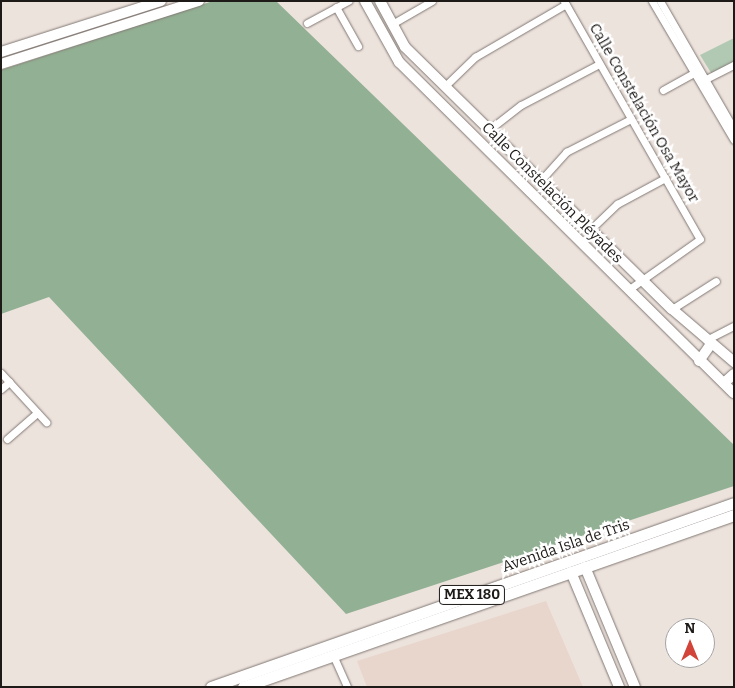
<!DOCTYPE html>
<meta charset="utf-8">
<style>
body{margin:0}
#map{position:relative;width:735px;height:688px;overflow:hidden;background:#ede3dd;font-family:Bitter,serif}
div>[style]{position:absolute}
[style*='--x']{left:calc(var(--x)*1px);top:calc(var(--y)*1px);width:calc(var(--w)*1px);rotate:calc(var(--a)*1deg)}
.built>*{inset:0;background:#e8d6cd}
.green>*{inset:0;background:#b1c8b2}
.forest>*{inset:0;background:#92b093}
.roads{filter:drop-shadow(0 0 1px #817873) drop-shadow(0 0 1px #817873)}
.street>*{height:7px;margin:-3.5px;padding:0 3.5px;transform-origin:3.5px;border-radius:3.5px;background:#fff}
.secondary>*{height:10px;margin:-5px;padding:0 5px;transform-origin:5px;border-radius:5px;background:#fff}
.primary>*{height:11px;margin:-5.5px;padding:0 5.5px;transform-origin:5.5px;border-radius:5.5px;background:#fff}
span{translate:-50% -50%;white-space:nowrap;text-align:center;line-height:1.15;-webkit-text-stroke:5px #fff;paint-order:stroke}
.shield-label span{padding:1px 4px;background:#fff;border:1px solid;border-radius:4px;-webkit-text-stroke-width:0}
.shield-label{font-size:14px;color:#1e1a18;font-weight:700}
.street-label{font-size:15px;color:#1e1a18}
.frame{position:absolute;inset:0;border:2px solid #1e1a18;pointer-events:none}
.north{position:absolute;left:665px;top:618px;width:50px;height:50px;box-sizing:border-box;background:#fff;border:1px solid #a5a3a3;border-radius:50%;rotate:0deg;font-size:14px;font-weight:700;line-height:20px;text-align:center;color:#1e1a18}
.north::after{content:'';display:block;margin:auto;width:18px;height:22px;background:#d24439;clip-path:polygon(50% 0,100% 100%,50% 72%,0 100%)}
</style>
<div id="map">
<div class="built">
<i style="clip-path:polygon(546px 601px,583px 687px,367px 687px,357px 661px)"></i>
</div>
<div class="green">
<i style="clip-path:polygon(734px 38px,734px 65px,713px 76px,700px 55px)"></i>
</div>
<div class="forest">
<i style="clip-path:polygon(213px 1px,276px 1px,734px 445px,734px 486px,346px 614px,49px 297px,1px 314px,1px 70px)"></i>
</div>
<div class="roads">
<div class="street">
<i style="--x:564;--y:1;--w:274;--a:60.3"></i>
<i style="--x:700;--y:239;--w:88;--a:144.7"></i>
<i style="--x:652;--y:1;--w:161;--a:59.5"></i>
<i style="--x:660;--y:1;--w:148;--a:60"></i>
<i style="--x:336;--y:7;--w:45;--a:60.6"></i>
<i style="--x:307;--y:23;--w:47;--a:-28.2"></i>
<i style="--x:392;--y:24;--w:46;--a:-29.9"></i>
<i style="--x:702;--y:81;--w:36;--a:-27"></i>
<i style="--x:445;--y:86;--w:42;--a:-44"></i>
<i style="--x:475;--y:57;--w:105;--a:-30.2"></i>
<i style="--x:663;--y:90;--w:39;--a:-29"></i>
<i style="--x:490;--y:129;--w:39;--a:-38"></i>
<i style="--x:521;--y:105;--w:88;--a:-27.7"></i>
<i style="--x:541;--y:180;--w:38;--a:-48"></i>
<i style="--x:566;--y:152;--w:73;--a:-26.9"></i>
<i style="--x:592;--y:228;--w:35;--a:-44"></i>
<i style="--x:617;--y:204;--w:55;--a:-28.4"></i>
<i style="--x:672;--y:309;--w:52;--a:-32.5"></i>
<i style="--x:706;--y:340;--w:31;--a:-27"></i>
<i style="--x:1;--y:373;--w:67;--a:47.4"></i>
<i style="--x:1;--y:389;--w:11;--a:-41"></i>
<i style="--x:7;--y:439;--w:40;--a:-41"></i>
<i style="--x:333;--y:655;--w:35;--a:66"></i>
</div>
<div class="secondary">
<i style="--x:365;--y:1;--w:70;--a:60.9"></i>
<i style="--x:399;--y:62;--w:471;--a:44.7"></i>
<i style="--x:380;--y:1;--w:52;--a:61.5"></i>
<i style="--x:405;--y:47;--w:374;--a:44.5"></i>
<i style="--x:672;--y:309;--w:82;--a:40.5"></i>
<i style="--x:1;--y:52;--w:168;--a:-17.7"></i>
<i style="--x:1;--y:64;--w:208;--a:-17.7"></i>
<i style="--x:699;--y:361;--w:21;--a:-55"></i>
<i style="--x:724;--y:383;--w:13;--a:-42"></i>
<i style="--x:585;--y:567;--w:130;--a:67.4"></i>
<i style="--x:571;--y:572;--w:125;--a:67.3"></i>
</div>
<div class="primary">
<i style="--x:211;--y:687;--w:554;--a:-19.38"></i>
<i style="--x:243;--y:687;--w:520;--a:-19.31"></i>
</div>
</div>
<div class="shield-label">
<span style="left:472px;top:595px">MEX 180</span>
</div>
<div class="street-label">
<span style="left:644px;top:113px;rotate:60deg">Calle Constelación Osa Mayor</span>
<span style="left:552px;top:193px;rotate:45deg">Calle Constelación Pléyades</span>
<span style="left:566px;top:546px;rotate:-19deg">Avenida Isla de Tris</span>
</div>
<div class="frame"></div>
<div class="north">N</div>
</div>
